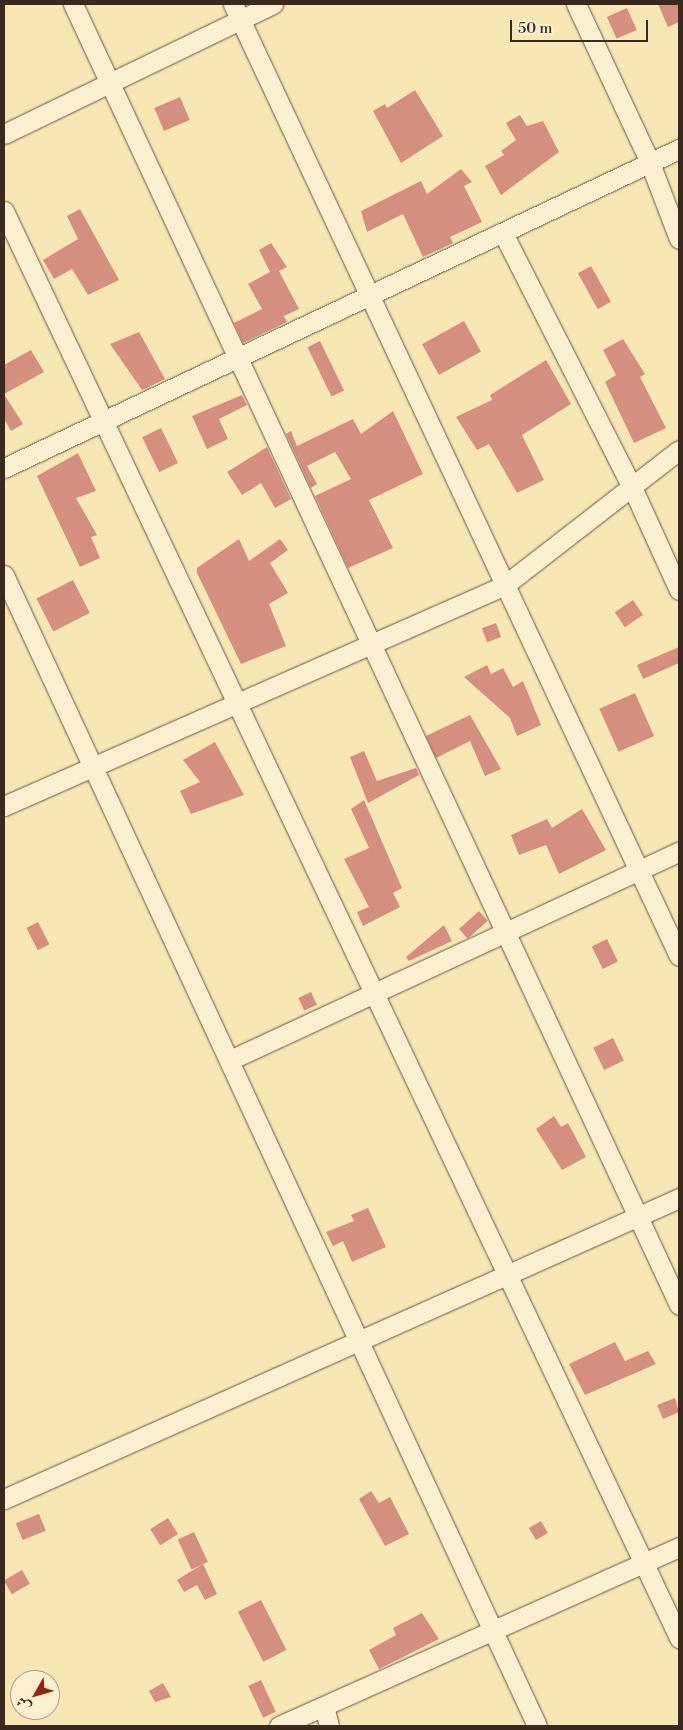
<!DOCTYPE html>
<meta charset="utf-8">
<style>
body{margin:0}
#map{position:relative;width:683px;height:1730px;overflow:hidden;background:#f7e7b5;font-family:"Libre Bodoni",Amiri,serif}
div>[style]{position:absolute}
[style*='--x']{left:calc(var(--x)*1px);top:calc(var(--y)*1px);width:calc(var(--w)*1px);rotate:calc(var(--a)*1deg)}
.building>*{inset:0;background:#d58f7e;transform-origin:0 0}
.roads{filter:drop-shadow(0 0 1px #695844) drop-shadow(0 0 1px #695844)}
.minor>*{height:19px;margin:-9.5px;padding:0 9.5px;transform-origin:9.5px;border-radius:9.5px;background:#faefcf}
span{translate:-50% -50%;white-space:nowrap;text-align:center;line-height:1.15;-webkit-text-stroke:4.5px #faefcf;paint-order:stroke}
.frame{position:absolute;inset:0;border:5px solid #3a291f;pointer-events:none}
.north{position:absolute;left:10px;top:1670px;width:50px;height:50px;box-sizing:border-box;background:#faefcf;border:1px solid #ada089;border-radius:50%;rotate:232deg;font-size:14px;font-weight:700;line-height:20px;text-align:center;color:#3a291f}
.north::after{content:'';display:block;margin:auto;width:18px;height:22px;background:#8f2418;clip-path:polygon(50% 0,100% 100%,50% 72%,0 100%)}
.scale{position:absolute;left:510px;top:20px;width:138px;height:22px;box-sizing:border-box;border:2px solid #3a291f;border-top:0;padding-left:6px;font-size:15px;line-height:18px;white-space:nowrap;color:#3a291f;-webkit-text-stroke:4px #faefcf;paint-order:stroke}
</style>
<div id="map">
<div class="building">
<i style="clip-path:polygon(658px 4px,679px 4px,679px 22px,668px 27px)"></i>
<i style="left:627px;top:8px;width:24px;height:22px;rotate:66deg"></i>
<i style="clip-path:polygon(415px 90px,443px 136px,401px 163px,373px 111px,385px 104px,387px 108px)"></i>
<i style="left:180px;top:97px;width:25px;height:28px;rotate:67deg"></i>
<i style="clip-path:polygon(520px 115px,527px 126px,543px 121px,559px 152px,501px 195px,485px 166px,504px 155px,501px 151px,516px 140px,506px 123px)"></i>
<i style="clip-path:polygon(461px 169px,472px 182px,464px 186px,482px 222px,450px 237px,453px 243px,423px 257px,403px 214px,367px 232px,361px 211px,421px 181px,427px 194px)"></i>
<i style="clip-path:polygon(80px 209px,119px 280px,88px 295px,72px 269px,54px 279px,43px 260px,78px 239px,67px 216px)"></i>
<i style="clip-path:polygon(271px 243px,287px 267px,279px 271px,299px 309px,284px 316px,287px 322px,243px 343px,234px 323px,262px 309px,248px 284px,270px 272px,259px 250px)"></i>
<i style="left:591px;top:266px;width:41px;height:15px;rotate:61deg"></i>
<i style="left:464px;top:321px;width:35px;height:48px;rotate:61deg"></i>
<i style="clip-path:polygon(139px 332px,165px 379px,142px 390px,110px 344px)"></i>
<i style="clip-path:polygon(623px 339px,645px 374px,640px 377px,666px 428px,634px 443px,605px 382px,616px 375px,603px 350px)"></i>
<i style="left:320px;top:341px;width:55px;height:14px;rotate:64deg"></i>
<i style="clip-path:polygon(31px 350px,44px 372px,4px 394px,23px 424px,11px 431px,4px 419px,4px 365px)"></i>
<i style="clip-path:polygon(546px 360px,571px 404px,522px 435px,544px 480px,517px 493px,489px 444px,477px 450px,456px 417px,492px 400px,490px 395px)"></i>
<i style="clip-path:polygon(242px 395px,247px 405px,219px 419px,228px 439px,207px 449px,192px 416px)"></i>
<i style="clip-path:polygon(393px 411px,423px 474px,369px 500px,393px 548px,348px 568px,315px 496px,351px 479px,335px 452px,307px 466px,317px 484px,311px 488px,286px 434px,291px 431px,297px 446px,353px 419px,361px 434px)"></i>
<i style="left:161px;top:428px;width:39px;height:21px;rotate:64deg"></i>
<i style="clip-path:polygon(267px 447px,291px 499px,275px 508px,261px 483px,242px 495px,227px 472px)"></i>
<i style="clip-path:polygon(78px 453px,96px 491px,76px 498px,97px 535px,91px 537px,100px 558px,80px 567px,37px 476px)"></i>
<i style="clip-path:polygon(239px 539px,249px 561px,280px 539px,288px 550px,270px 563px,288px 593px,269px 604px,286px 646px,241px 664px,197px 573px,197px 568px)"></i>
<i style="left:73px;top:580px;width:37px;height:41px;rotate:63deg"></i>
<i style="left:633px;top:600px;width:18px;height:22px;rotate:56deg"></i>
<i style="left:496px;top:623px;width:15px;height:15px;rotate:70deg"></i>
<i style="clip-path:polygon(679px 647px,679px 663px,643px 679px,637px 665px)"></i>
<i style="clip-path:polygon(487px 665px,491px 674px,503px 668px,513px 687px,523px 681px,541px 725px,517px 736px,510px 718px,464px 677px)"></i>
<i style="left:635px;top:693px;width:47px;height:39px;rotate:66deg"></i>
<i style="clip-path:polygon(470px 715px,501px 769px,485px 776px,470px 741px,436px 758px,426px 736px)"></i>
<i style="clip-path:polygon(215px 742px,244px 795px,191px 814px,180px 791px,200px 782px,183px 760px)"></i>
<i style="clip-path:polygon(364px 751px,377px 781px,416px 768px,419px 775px,368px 803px,350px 757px)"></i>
<i style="clip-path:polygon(364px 800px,402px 888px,393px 893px,400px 907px,363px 926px,357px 912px,369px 907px,344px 859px,369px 848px,351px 809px)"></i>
<i style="clip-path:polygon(582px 809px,606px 850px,559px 874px,546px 845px,519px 855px,511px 835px,547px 819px,552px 828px)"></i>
<i style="left:479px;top:911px;width:13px;height:27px;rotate:48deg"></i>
<i style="left:38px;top:922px;width:25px;height:13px;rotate:63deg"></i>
<i style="clip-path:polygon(444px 925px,452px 941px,409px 961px,406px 957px)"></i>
<i style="left:607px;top:939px;width:25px;height:17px;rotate:64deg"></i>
<i style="left:311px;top:992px;width:14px;height:14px;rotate:65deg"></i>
<i style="left:613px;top:1038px;width:25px;height:22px;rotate:64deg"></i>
<i style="clip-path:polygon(554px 1116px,561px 1127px,568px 1123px,586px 1157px,562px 1170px,536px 1129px)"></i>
<i style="clip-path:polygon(368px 1208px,386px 1247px,352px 1262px,343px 1241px,333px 1246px,326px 1232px,354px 1221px,351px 1215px)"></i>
<i style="clip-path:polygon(615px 1342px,625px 1361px,648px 1351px,656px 1364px,585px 1395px,569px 1364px)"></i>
<i style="clip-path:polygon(675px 1398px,679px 1412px,663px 1419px,657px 1405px)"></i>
<i style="clip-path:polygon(371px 1491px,379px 1503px,390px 1497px,409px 1534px,385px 1546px,359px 1499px)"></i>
<i style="left:39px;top:1514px;width:18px;height:25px;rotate:68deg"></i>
<i style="left:168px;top:1518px;width:19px;height:21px;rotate:58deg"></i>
<i style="left:541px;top:1521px;width:14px;height:14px;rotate:60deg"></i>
<i style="left:194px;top:1532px;width:33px;height:18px;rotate:65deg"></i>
<i style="clip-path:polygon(203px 1564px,217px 1594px,205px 1600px,197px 1585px,184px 1592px,177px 1580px)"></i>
<i style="left:22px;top:1570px;width:16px;height:21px;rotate:60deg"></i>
<i style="left:261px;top:1600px;width:56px;height:26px;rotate:63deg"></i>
<i style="clip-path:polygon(422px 1613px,439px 1639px,379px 1669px,369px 1650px,396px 1635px,393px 1628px)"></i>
<i style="left:261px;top:1680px;width:35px;height:14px;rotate:65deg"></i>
<i style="clip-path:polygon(163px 1683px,171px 1697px,155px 1702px,149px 1691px)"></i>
</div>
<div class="roads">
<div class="minor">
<i style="--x:73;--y:4;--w:1435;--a:65.02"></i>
<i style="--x:233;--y:4;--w:1051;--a:64.9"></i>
<i style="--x:576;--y:4;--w:175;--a:65"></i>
<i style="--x:650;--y:163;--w:81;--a:69.1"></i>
<i style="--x:4;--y:134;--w:299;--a:-25.8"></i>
<i style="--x:4;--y:211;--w:1579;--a:64.68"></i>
<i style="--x:503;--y:233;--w:285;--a:63.1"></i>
<i style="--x:632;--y:487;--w:113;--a:65.5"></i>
<i style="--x:4;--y:468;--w:747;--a:-25.3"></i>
<i style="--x:4;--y:575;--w:1268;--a:65.15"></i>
<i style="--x:4;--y:806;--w:548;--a:-23.8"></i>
<i style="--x:505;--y:585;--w:220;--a:-37.8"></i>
<i style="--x:230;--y:1060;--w:495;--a:-24.9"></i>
<i style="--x:4;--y:1499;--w:739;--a:-24.03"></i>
<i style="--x:324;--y:1706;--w:21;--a:76"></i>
<i style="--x:279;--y:1726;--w:438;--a:-24.1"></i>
</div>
</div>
<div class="frame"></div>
<div class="north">ش</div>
<div class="scale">50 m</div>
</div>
